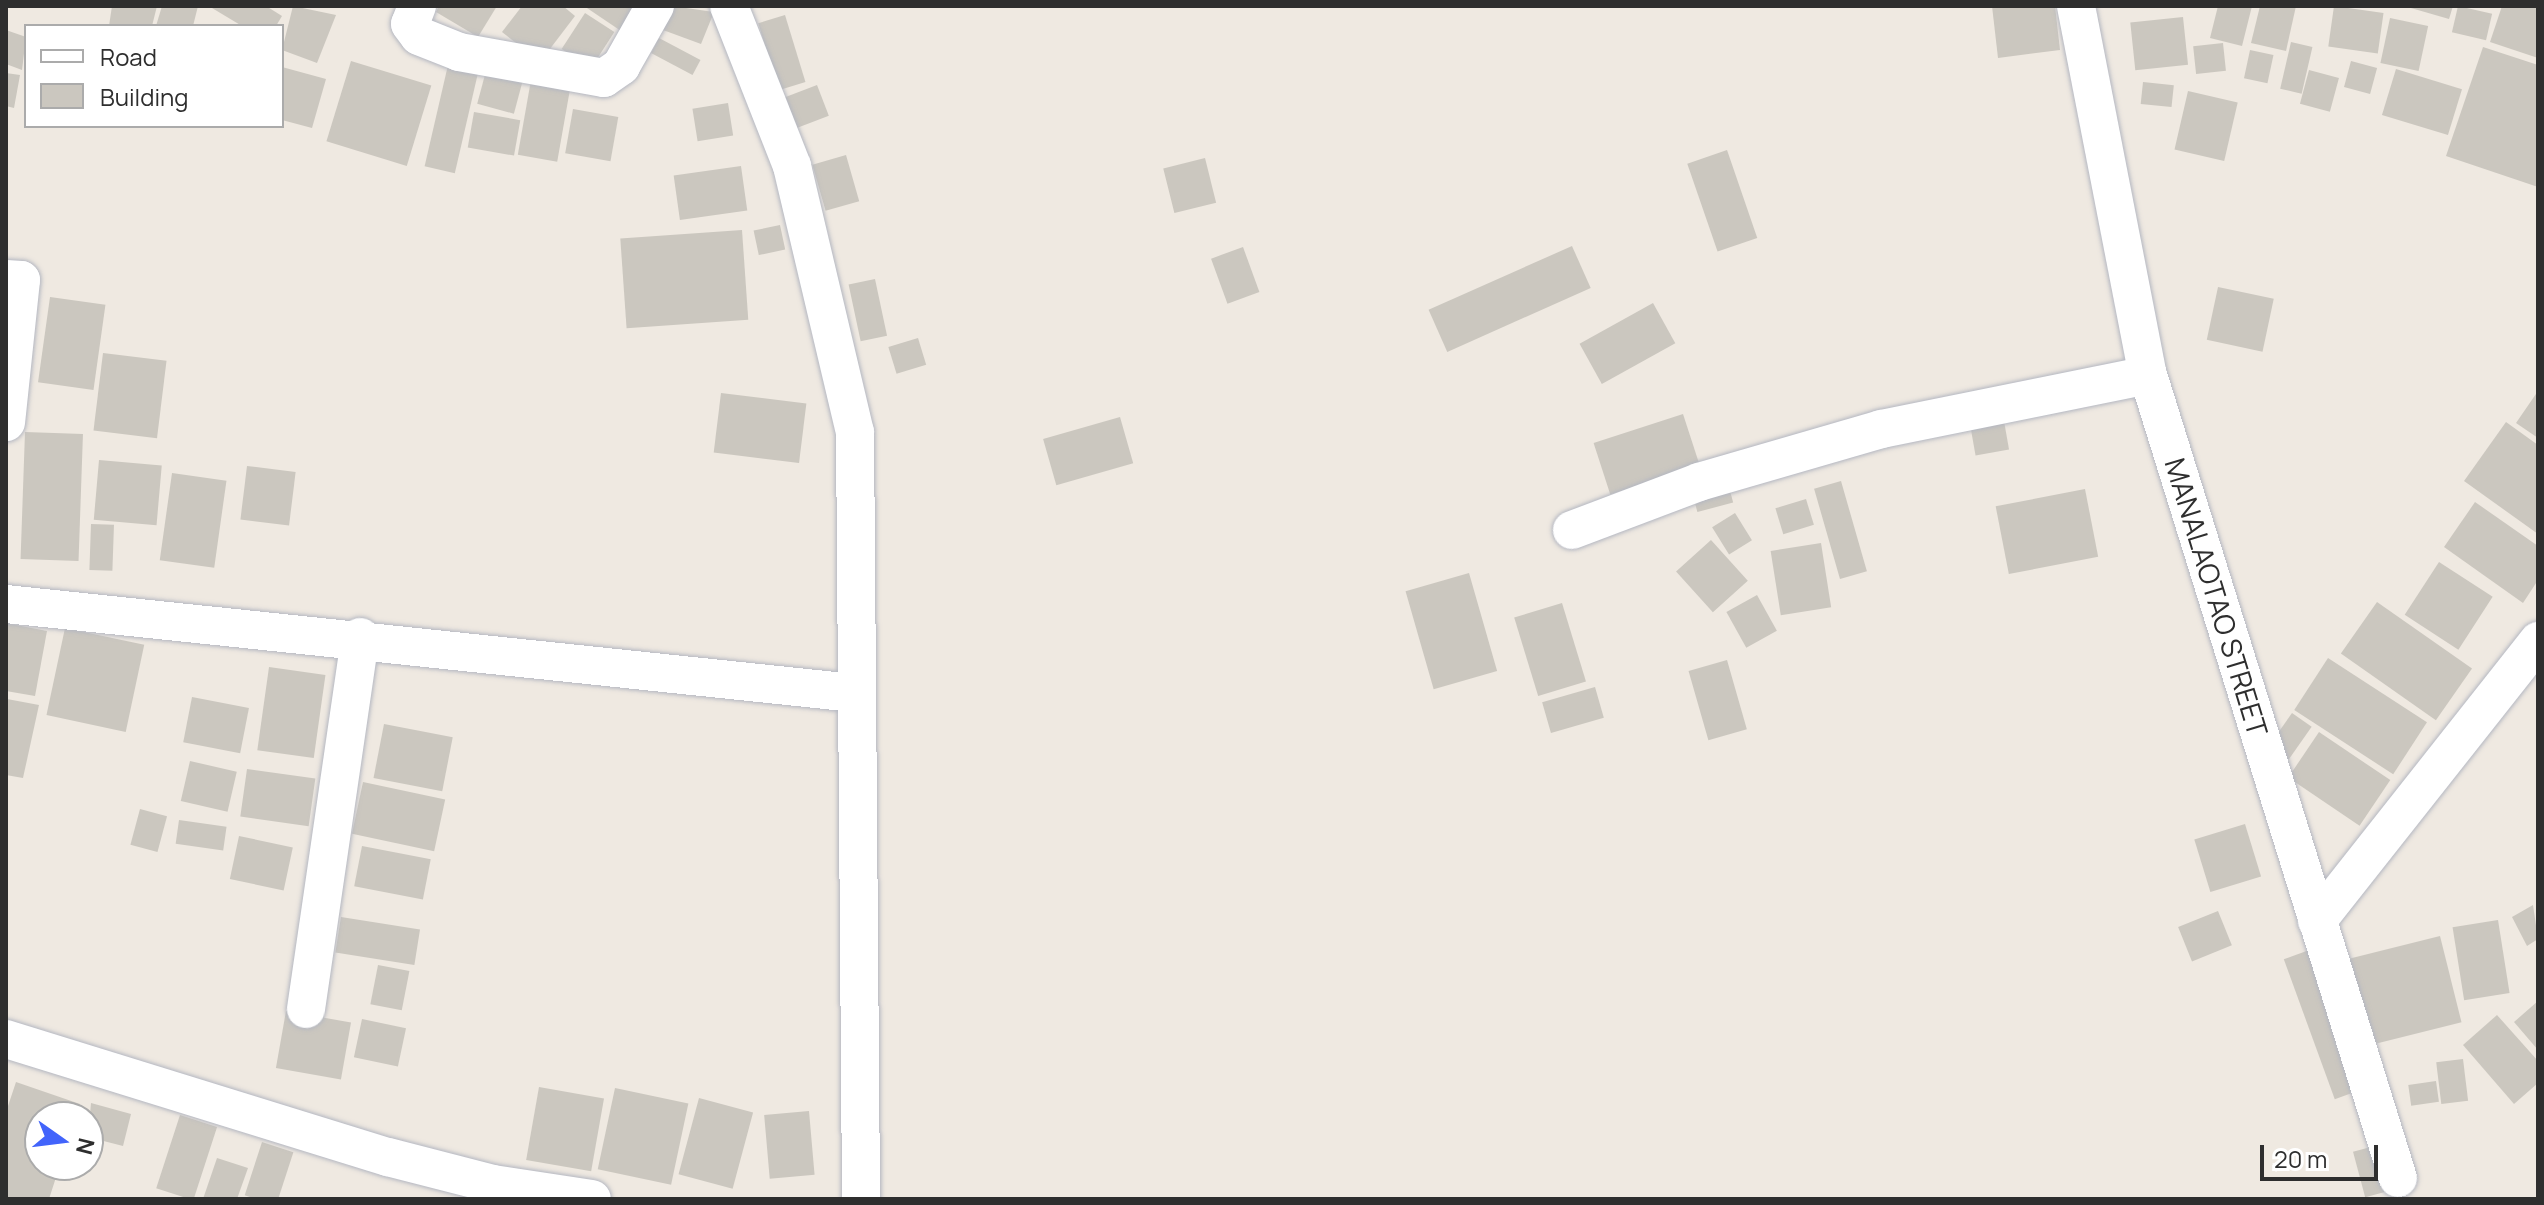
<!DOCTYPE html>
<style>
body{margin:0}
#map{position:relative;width:2544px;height:1205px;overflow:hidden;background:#efe9e1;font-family:Manrope,sans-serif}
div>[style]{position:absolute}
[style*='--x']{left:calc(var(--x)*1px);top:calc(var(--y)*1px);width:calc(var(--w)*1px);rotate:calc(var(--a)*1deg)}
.building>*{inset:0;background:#cbc7bf;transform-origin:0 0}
.roads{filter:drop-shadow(0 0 2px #b4b7c1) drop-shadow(0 0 2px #b4b7c1)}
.minor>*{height:38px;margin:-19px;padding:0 19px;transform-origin:19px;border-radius:19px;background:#fff}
span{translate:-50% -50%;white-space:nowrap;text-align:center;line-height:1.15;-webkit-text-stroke:6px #fff;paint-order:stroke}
.street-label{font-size:28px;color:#2e2e2e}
.frame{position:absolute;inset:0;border:8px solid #2e2e2e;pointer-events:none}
.legend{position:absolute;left:24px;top:24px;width:260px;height:104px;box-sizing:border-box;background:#fff;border:2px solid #ababab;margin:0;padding:10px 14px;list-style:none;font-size:24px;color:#2e2e2e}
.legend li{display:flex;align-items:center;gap:16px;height:40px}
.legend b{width:40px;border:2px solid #ababab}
.north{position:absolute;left:24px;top:1101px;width:80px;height:80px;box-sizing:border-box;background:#fff;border:2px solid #ababab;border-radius:50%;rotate:104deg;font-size:22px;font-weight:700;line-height:32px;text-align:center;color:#2e2e2e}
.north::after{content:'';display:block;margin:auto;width:28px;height:36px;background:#4264fb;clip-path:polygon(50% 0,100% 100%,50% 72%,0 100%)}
.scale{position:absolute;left:2260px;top:1145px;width:118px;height:36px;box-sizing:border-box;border:4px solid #2e2e2e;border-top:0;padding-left:10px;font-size:24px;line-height:28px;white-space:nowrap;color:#2e2e2e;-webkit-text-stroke:6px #fff;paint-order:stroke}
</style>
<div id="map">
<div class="building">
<i style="clip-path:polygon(112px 6px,157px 6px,152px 26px,109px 26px)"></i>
<i style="clip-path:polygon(162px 6px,198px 6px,193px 26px,156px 26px)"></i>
<i style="clip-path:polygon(266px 6px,282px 16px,276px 26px,242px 26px,212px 8px)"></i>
<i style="clip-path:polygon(293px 6px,336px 15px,317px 63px,282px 50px)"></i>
<i style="clip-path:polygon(439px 6px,497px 6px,478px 37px,436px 12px)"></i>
<i style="clip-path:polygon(522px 6px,563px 6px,575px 16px,540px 62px,502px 32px)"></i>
<i style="clip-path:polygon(584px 6px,638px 6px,621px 31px)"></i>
<i style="clip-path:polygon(672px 6px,714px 12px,701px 44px,663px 30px)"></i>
<i style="clip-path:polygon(1992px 6px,2055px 6px,2060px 50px,1998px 58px)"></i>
<i style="clip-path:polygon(2218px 6px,2252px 6px,2242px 46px,2210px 38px)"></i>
<i style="clip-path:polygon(2260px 6px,2296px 6px,2286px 51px,2251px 43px)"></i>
<i style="left:2334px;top:6px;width:50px;height:41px;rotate:8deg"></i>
<i style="clip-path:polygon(2404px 6px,2453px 6px,2449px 19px)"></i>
<i style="left:2458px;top:6px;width:35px;height:27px;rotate:13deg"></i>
<i style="clip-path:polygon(2502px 6px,2538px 6px,2538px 58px,2490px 42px)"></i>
<i style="left:585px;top:13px;width:35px;height:43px;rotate:33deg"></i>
<i style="left:785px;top:15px;width:70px;height:28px;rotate:73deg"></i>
<i style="left:2183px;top:17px;width:48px;height:53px;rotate:84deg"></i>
<i style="left:2390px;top:18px;width:39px;height:46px;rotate:12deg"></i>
<i style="clip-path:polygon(6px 30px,26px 37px,22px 70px,6px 64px)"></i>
<i style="left:659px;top:38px;width:47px;height:17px;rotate:28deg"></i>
<i style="left:2291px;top:42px;width:22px;height:48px;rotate:13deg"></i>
<i style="left:2223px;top:43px;width:28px;height:30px;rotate:84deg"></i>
<i style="clip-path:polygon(2483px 47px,2538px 65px,2538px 187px,2446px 156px)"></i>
<i style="left:2250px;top:50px;width:24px;height:29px;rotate:12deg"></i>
<i style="left:351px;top:61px;width:84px;height:84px;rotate:17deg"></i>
<i style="left:2351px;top:61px;width:27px;height:27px;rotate:15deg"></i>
<i style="left:448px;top:65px;width:31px;height:104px;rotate:13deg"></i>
<i style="clip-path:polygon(282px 67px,326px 79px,312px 128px,282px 120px)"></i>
<i style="left:2396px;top:69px;width:69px;height:48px;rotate:17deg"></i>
<i style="left:2309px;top:70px;width:31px;height:35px;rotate:15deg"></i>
<i style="left:486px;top:71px;width:38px;height:34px;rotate:15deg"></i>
<i style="clip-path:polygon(6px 73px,20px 75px,14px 108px,6px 106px)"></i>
<i style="left:531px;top:80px;width:40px;height:76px;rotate:10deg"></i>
<i style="left:2143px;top:82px;width:31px;height:22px;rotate:6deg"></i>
<i style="left:817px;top:85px;width:33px;height:35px;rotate:69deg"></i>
<i style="left:2188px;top:91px;width:51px;height:60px;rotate:13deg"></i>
<i style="left:728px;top:103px;width:33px;height:36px;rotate:81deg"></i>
<i style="left:573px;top:109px;width:46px;height:45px;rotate:10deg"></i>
<i style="left:474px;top:112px;width:47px;height:36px;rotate:10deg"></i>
<i style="left:1727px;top:150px;width:93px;height:42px;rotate:71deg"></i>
<i style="left:846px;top:155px;width:48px;height:35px;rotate:74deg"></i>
<i style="left:1205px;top:158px;width:46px;height:43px;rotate:76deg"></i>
<i style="left:741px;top:166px;width:45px;height:68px;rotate:82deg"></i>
<i style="left:780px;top:225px;width:25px;height:27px;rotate:78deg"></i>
<i style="left:742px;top:230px;width:90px;height:122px;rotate:86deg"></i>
<i style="left:1572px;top:246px;width:46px;height:157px;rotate:66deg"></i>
<i style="left:1243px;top:247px;width:48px;height:34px;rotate:70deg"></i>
<i style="left:875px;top:279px;width:58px;height:27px;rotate:78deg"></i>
<i style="left:2218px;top:287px;width:57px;height:54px;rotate:12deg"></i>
<i style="left:50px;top:297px;width:56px;height:86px;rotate:8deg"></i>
<i style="left:1653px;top:303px;width:46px;height:84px;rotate:61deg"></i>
<i style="left:918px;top:338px;width:28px;height:31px;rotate:73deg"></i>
<i style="left:103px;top:353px;width:64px;height:78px;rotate:7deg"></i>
<i style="clip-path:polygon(2538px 391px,2538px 438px,2516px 423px)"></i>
<i style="left:721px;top:393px;width:86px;height:60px;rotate:7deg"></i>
<i style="left:1683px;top:414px;width:54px;height:94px;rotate:72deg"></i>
<i style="left:1120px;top:417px;width:48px;height:80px;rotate:74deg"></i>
<i style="left:2004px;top:421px;width:29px;height:34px;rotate:80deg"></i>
<i style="clip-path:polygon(2506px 422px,2538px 445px,2538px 534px,2464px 481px)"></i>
<i style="left:25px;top:432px;width:58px;height:127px;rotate:2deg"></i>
<i style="left:99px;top:460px;width:63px;height:60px;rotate:5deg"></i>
<i style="left:247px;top:466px;width:49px;height:54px;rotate:7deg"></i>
<i style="left:172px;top:473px;width:55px;height:88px;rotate:8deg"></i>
<i style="left:1841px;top:481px;width:94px;height:28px;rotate:74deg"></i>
<i style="left:1729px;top:487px;width:16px;height:37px;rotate:75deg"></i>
<i style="left:2085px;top:489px;width:69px;height:91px;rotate:79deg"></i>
<i style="left:1806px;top:499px;width:27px;height:32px;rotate:73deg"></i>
<i style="clip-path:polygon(2475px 502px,2538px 546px,2538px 580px,2523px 603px,2444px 547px)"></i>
<i style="left:1735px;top:513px;width:32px;height:27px;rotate:58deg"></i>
<i style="left:91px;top:524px;width:23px;height:46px;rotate:2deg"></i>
<i style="left:1711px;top:540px;width:55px;height:47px;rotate:48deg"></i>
<i style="left:1821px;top:543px;width:65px;height:51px;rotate:81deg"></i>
<i style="left:2439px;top:562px;width:64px;height:63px;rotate:33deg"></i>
<i style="left:1469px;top:573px;width:102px;height:66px;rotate:74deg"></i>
<i style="left:1757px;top:595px;width:41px;height:35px;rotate:61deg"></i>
<i style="left:2377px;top:602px;width:116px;height:63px;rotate:35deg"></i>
<i style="left:1562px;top:603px;width:82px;height:50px;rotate:73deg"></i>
<i style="clip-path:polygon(6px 623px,47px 631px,35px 696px,6px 691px)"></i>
<i style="left:65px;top:628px;width:81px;height:89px;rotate:12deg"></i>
<i style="left:2328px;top:658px;width:118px;height:62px;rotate:33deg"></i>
<i style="left:1727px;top:660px;width:72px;height:40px;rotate:74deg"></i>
<i style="left:269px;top:667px;width:57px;height:84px;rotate:8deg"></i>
<i style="left:1595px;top:687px;width:32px;height:55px;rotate:74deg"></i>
<i style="left:192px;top:697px;width:58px;height:46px;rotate:11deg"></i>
<i style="clip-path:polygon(7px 699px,39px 705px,23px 778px,6px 775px)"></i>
<i style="left:2292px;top:713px;width:24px;height:40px;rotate:35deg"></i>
<i style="left:384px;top:724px;width:70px;height:55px;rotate:11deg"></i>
<i style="left:2319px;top:732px;width:86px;height:55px;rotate:34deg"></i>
<i style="left:190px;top:761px;width:48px;height:41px;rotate:13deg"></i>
<i style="left:247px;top:769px;width:69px;height:48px;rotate:8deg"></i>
<i style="left:363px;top:782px;width:84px;height:53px;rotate:12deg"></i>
<i style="left:140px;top:809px;width:28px;height:37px;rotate:15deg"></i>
<i style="left:179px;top:820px;width:48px;height:24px;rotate:8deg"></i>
<i style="left:2245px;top:824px;width:55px;height:53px;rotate:73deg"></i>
<i style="left:239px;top:836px;width:55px;height:44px;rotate:12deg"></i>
<i style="left:362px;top:846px;width:70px;height:41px;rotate:11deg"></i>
<i style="clip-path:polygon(2533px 905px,2538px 939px,2527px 946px,2512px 917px)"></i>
<i style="left:2218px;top:911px;width:37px;height:43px;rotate:68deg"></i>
<i style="left:341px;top:917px;width:80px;height:36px;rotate:9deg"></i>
<i style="left:2498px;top:920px;width:74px;height:46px;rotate:81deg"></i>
<i style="left:2440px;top:936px;width:89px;height:103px;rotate:76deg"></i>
<i style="left:2312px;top:949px;width:149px;height:30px;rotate:70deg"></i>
<i style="left:378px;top:965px;width:32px;height:40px;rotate:11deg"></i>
<i style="clip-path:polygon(2538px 1001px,2538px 1050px,2514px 1022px)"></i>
<i style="left:286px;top:1011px;width:66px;height:58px;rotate:10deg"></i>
<i style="clip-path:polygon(2497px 1015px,2538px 1061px,2538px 1083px,2514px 1104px,2463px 1045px)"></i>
<i style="left:362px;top:1019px;width:45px;height:39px;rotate:12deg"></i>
<i style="left:2463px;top:1059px;width:42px;height:27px;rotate:83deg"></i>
<i style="left:2436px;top:1081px;width:21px;height:28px;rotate:82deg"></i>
<i style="clip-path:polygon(16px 1082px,80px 1104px,75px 1117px,40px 1117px,40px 1165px,60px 1165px,49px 1199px,6px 1199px,6px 1112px)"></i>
<i style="left:539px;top:1087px;width:66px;height:74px;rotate:10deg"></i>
<i style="left:615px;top:1088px;width:75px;height:83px;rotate:12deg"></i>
<i style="left:699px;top:1098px;width:56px;height:79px;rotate:15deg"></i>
<i style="clip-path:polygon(91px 1103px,131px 1114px,123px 1146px,88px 1137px)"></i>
<i style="left:809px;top:1111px;width:64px;height:45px;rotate:85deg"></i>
<i style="left:180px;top:1115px;width:39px;height:77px;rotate:18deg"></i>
<i style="left:262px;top:1142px;width:33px;height:56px;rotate:18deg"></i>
<i style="left:2382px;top:1144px;width:47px;height:30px;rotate:75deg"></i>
<i style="clip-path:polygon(217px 1158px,248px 1168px,237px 1199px,203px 1199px)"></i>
</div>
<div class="roads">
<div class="minor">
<i style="--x:417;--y:6;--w:19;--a:111"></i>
<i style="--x:410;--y:24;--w:15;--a:53"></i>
<i style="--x:419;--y:36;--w:43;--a:21.8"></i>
<i style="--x:459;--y:52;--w:147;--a:10.2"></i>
<i style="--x:604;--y:78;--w:21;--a:-35"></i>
<i style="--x:621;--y:66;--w:69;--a:-60.5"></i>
<i style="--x:729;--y:6;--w:172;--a:68.5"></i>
<i style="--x:792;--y:166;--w:273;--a:76.7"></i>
<i style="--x:855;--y:432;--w:767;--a:89.55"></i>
<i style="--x:2076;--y:6;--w:376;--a:79"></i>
<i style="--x:2148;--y:375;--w:841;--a:72.71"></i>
<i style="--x:6;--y:279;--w:15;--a:4"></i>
<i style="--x:21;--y:280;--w:143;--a:96"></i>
<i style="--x:1572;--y:530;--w:136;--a:-20.7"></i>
<i style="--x:1699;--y:482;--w:190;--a:-16.2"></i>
<i style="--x:1881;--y:429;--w:272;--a:-11.4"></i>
<i style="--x:6;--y:604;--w:853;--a:5.99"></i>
<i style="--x:2317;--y:921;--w:357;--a:-51.7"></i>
<i style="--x:306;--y:1009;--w:376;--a:-81.7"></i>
<i style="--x:6;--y:1039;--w:400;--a:17.2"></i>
<i style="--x:388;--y:1157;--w:108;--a:14.4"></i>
<i style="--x:493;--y:1184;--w:100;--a:8.6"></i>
</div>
</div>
<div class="street-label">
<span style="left:2217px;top:597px;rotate:73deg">MANALAOTAO STREET</span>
</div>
<div class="frame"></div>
<ul class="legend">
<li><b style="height:10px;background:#fff"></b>Road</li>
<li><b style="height:22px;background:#cbc7bf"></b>Building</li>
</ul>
<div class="north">N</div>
<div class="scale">20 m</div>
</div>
